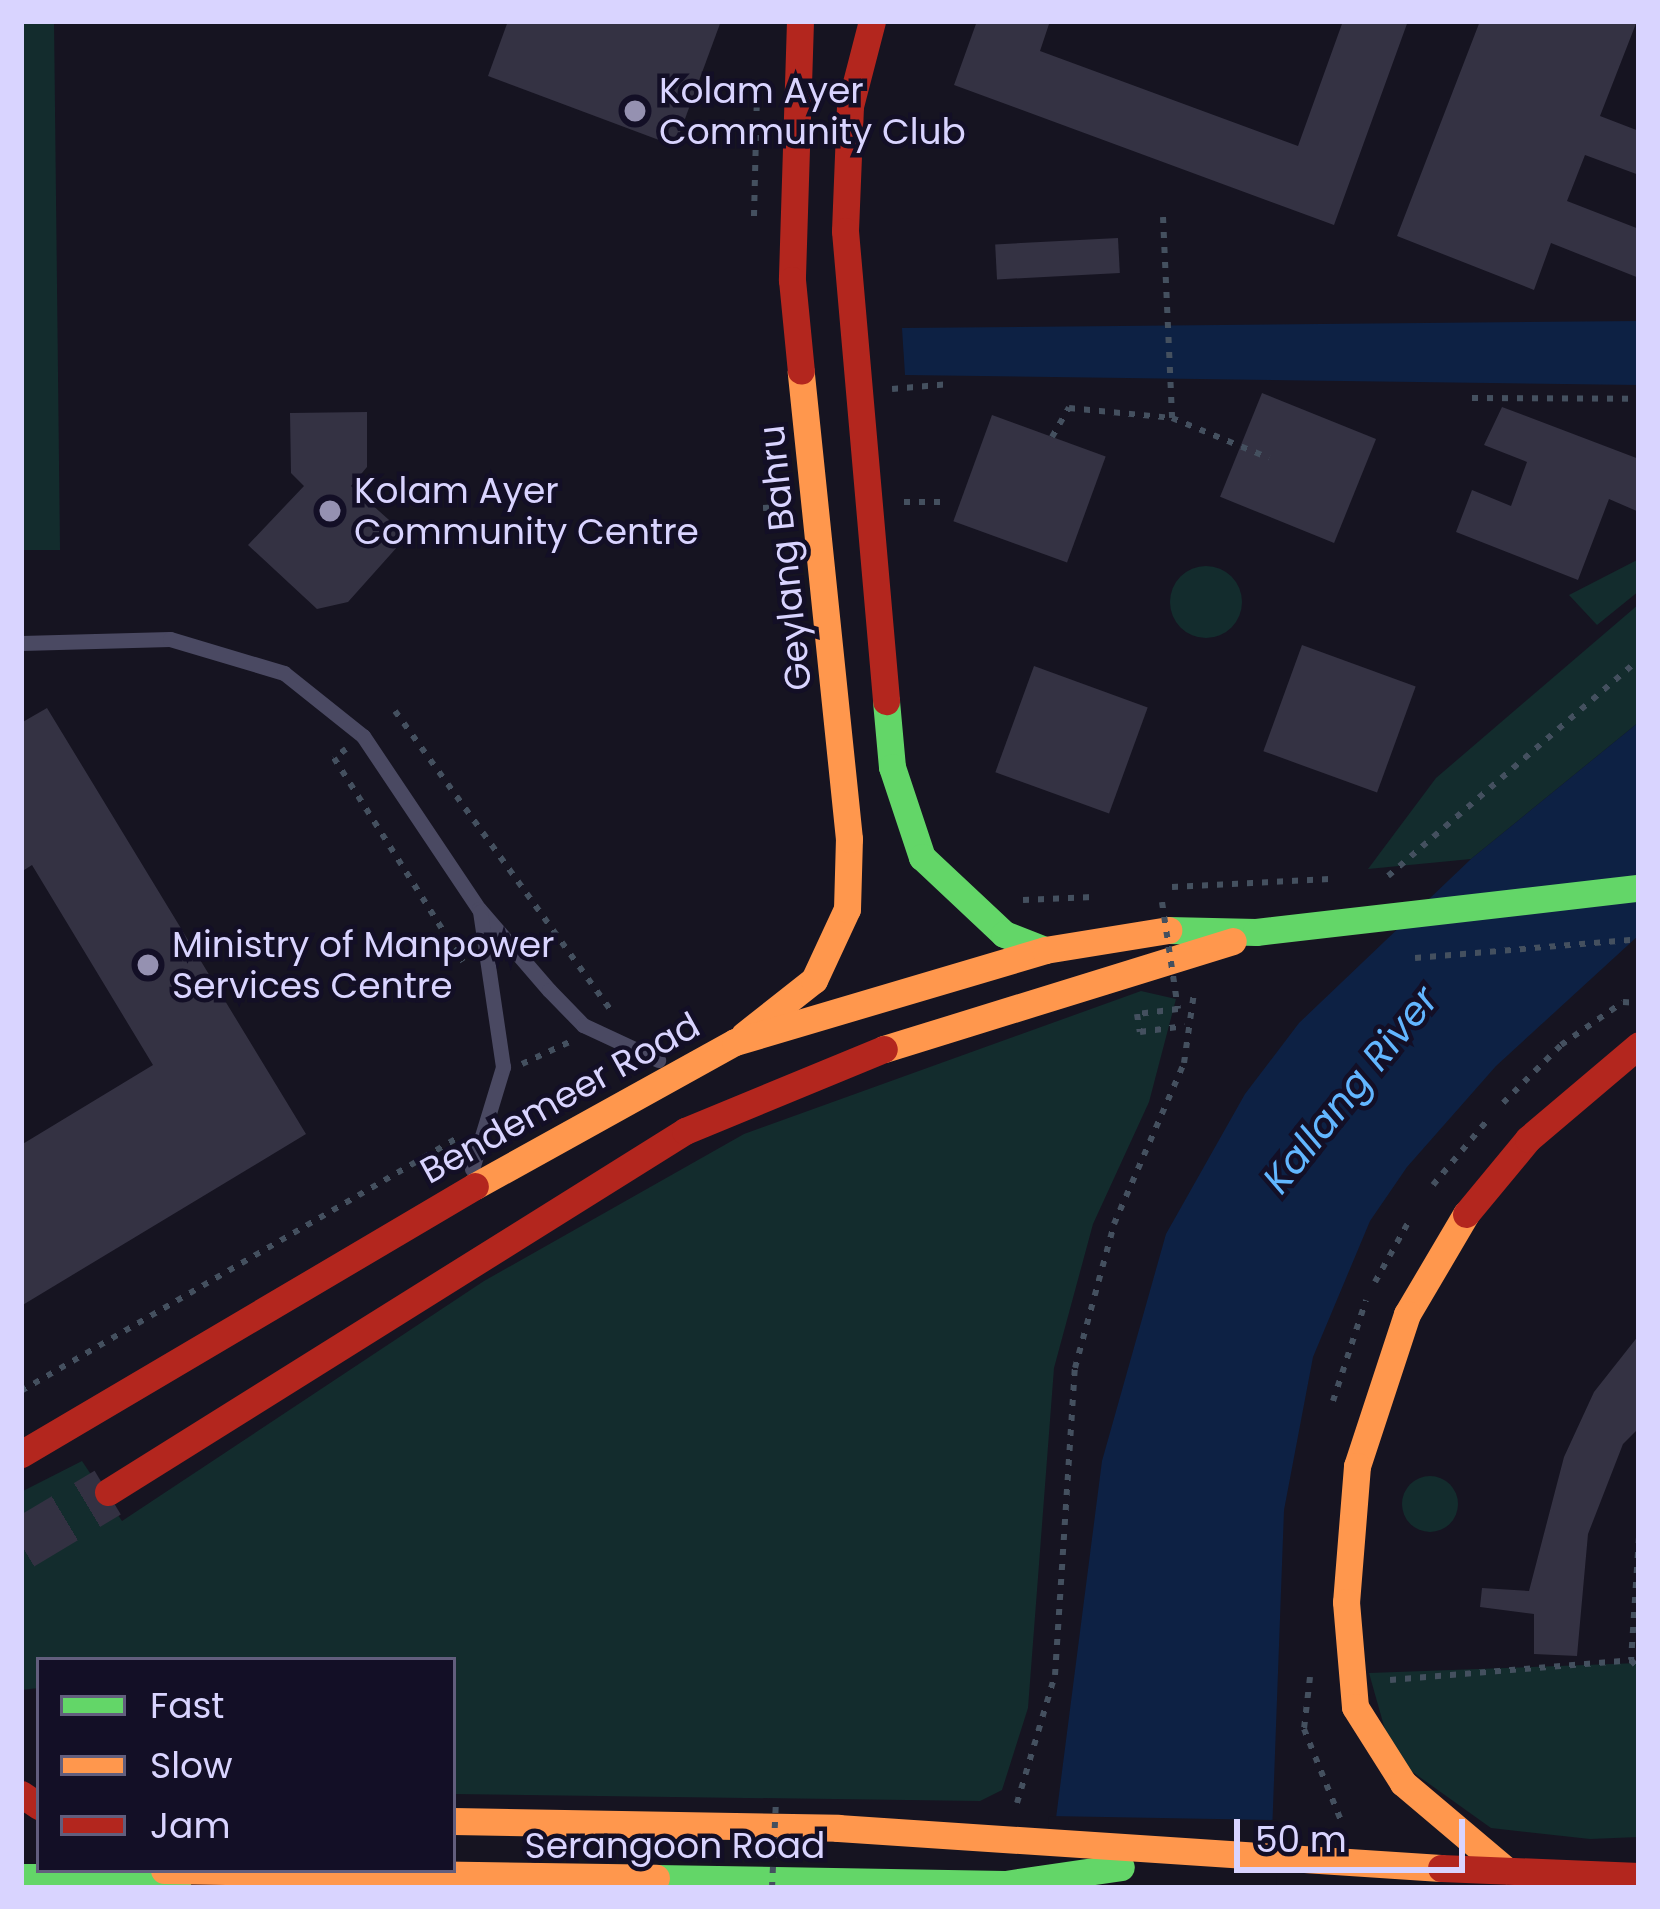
<!DOCTYPE html>
<style>
body{margin:0}
#map{position:relative;width:1660px;height:1909px;overflow:hidden;background:#161421;font-family:Poppins,sans-serif}
div>[style]{position:absolute}
[style*='--x']{left:calc(var(--x)*1px);top:calc(var(--y)*1px);width:calc(var(--w)*1px);rotate:calc(var(--a)*1deg)}
.green>*{inset:0;background:#132c2d}
.round{border-radius:50%}
.water>*{inset:0;background:#0d2144}
.pier>*{inset:0;background:#161421;transform-origin:0 0}
.building>*{inset:0;background:#343243;transform-origin:0 0}
.primary-tunnel>*{height:51px;margin-top:-25.5px;transform-origin:0;background:repeating-linear-gradient(90deg,#333142 0 51px,transparent 0 77px)}
.path>*{height:6px;margin-top:-3px;transform-origin:0;background:repeating-linear-gradient(90deg,#44505f 0 6px,transparent 0 15px)}
.lane>*{height:15px;margin:-7.5px;padding:0 7.5px;transform-origin:7.5px;border-radius:7.5px;background:#4a4962}
.fast>*{height:27px;margin:-13.5px;padding:0 13.5px;transform-origin:13.5px;border-radius:13.5px;background:#63d668}
.slow>*{height:27px;margin:-13.5px;padding:0 13.5px;transform-origin:13.5px;border-radius:13.5px;background:#ff974d}
.jam>*{height:27px;margin:-13.5px;padding:0 13.5px;transform-origin:13.5px;border-radius:13.5px;background:#b3261e}
.path-bridge>*{height:6px;margin-top:-3px;transform-origin:0;background:repeating-linear-gradient(90deg,#44505f 0 6px,transparent 0 15px)}
.dots>*{width:33px;height:33px;translate:-50% -50%;box-sizing:border-box;border:6px solid #130f26;border-radius:50%}
span{translate:-50% -50%;white-space:nowrap;text-align:center;line-height:1.15;-webkit-text-stroke:9px #130f26;paint-order:stroke}
.poi-label{font-size:36px;color:#d9d4ff}
.left{translate:0 -50%;text-align:left}
.street-label{font-size:36px;color:#d9d4ff}
.water-label{font-size:39px;color:#62b6ff;font-style:italic}
.frame{position:absolute;inset:0;border:24px solid #d9d4ff;pointer-events:none}
.legend{position:absolute;left:36px;top:1657px;width:420px;height:216px;box-sizing:border-box;background:#130f26;border:3px solid #625e7d;margin:0;padding:15px 21px;list-style:none;font-size:36px;color:#d9d4ff}
.legend li{display:flex;align-items:center;gap:24px;height:60px}
.legend b{width:60px;border:3px solid #625e7d}
.scale{position:absolute;left:1234px;top:1819px;width:231px;height:54px;box-sizing:border-box;border:6px solid #d9d4ff;border-top:0;padding-left:15px;font-size:36px;line-height:42px;white-space:nowrap;color:#d9d4ff;-webkit-text-stroke:9px #130f26;paint-order:stroke}
</style>
<div id="map">
<div class="green">
<i style="clip-path:polygon(21px 21px,54px 21px,60px 550px,21px 550px)"></i>
<i style="clip-path:polygon(1639px 559px,1639px 591px,1597px 625px,1569px 595px)"></i>
<i class="round" style="left:1170px;top:566px;width:72px;height:72px"></i>
<i style="clip-path:polygon(1639px 604px,1639px 722px,1471px 859px,1368px 869px,1436px 778px)"></i>
<i style="clip-path:polygon(1141px 991px,1176px 999px,1149px 1102px,1093px 1224px,1054px 1368px,1028px 1708px,1002px 1790px,980px 1801px,453px 1794px,453px 1660px,39px 1660px,39px 1688px,21px 1690px,21px 1492px,82px 1461px,122px 1521px,484px 1281px,744px 1134px)"></i>
<i class="round" style="left:1402px;top:1476px;width:56px;height:56px"></i>
<i style="clip-path:polygon(1639px 1663px,1639px 1837px,1590px 1839px,1491px 1828px,1393px 1758px,1369px 1673px)"></i>
</div>
<div class="water">
<i style="clip-path:polygon(1639px 321px,1639px 385px,905px 375px,902px 328px)"></i>
<i style="clip-path:polygon(1639px 722px,1639px 935px,1496px 1066px,1407px 1167px,1370px 1221px,1313px 1357px,1284px 1510px,1270px 1888px,1047px 1888px,1102px 1461px,1166px 1234px,1245px 1094px,1299px 1023px,1471px 859px)"></i>
</div>
<div class="pier">
<i style="left:1049px;top:1816px;width:229px;height:72px;rotate:1deg"></i>
</div>
<div class="building">
<i style="clip-path:polygon(508px 21px,721px 21px,675px 146px,488px 76px)"></i>
<i style="clip-path:polygon(977px 21px,1050px 21px,1040px 51px,1298px 146px,1343px 21px,1408px 21px,1334px 225px,954px 85px)"></i>
<i style="clip-path:polygon(1480px 21px,1637px 21px,1600px 116px,1639px 131px,1639px 175px,1585px 155px,1567px 201px,1639px 229px,1639px 278px,1551px 243px,1534px 290px,1397px 236px)"></i>
<i style="left:1118px;top:238px;width:35px;height:123px;rotate:87deg"></i>
<i style="left:1262px;top:393px;width:123px;height:112px;rotate:22deg"></i>
<i style="clip-path:polygon(1502px 407px,1639px 459px,1639px 512px,1609px 499px,1578px 580px,1456px 532px,1472px 490px,1511px 506px,1527px 462px,1484px 445px)"></i>
<i style="clip-path:polygon(367px 412px,367px 467px,351px 486px,407px 536px,348px 602px,317px 609px,248px 545px,304px 486px,291px 473px,290px 413px)"></i>
<i style="left:992px;top:415px;width:121px;height:113px;rotate:20deg"></i>
<i style="left:1302px;top:645px;width:121px;height:113px;rotate:20deg"></i>
<i style="left:1034px;top:666px;width:121px;height:113px;rotate:20deg"></i>
<i style="clip-path:polygon(47px 708px,306px 1134px,21px 1306px,21px 1145px,153px 1065px,32px 865px,21px 872px,21px 723px)"></i>
<i style="clip-path:polygon(1639px 1335px,1639px 1428px,1623px 1444px,1588px 1534px,1577px 1656px,1534px 1654px,1534px 1614px,1480px 1607px,1482px 1588px,1529px 1591px,1564px 1457px,1594px 1392px)"></i>
</div>
<div class="primary-tunnel">
<i style="--x:21;--y:1544;--w:101;--a:-30.9"></i>
</div>
<div class="path">
<i style="--x:754;--y:216;--w:125;--a:-88.6"></i>
<i style="--x:1163;--y:217;--w:201;--a:87.4"></i>
<i style="--x:1172;--y:418;--w:105;--a:22.4"></i>
<i style="--x:892;--y:389;--w:58;--a:-4.9"></i>
<i style="--x:1472;--y:398;--w:167;--a:0.3"></i>
<i style="--x:1052;--y:437;--w:34;--a:-60"></i>
<i style="--x:1069;--y:408;--w:103;--a:5.5"></i>
<i style="--x:904;--y:502;--w:36;--a:0"></i>
<i style="--x:763;--y:508;--w:15;--a:-4"></i>
<i style="--x:395;--y:711;--w:367;--a:54.2"></i>
<i style="--x:346;--y:749;--w:15;--a:143"></i>
<i style="--x:334;--y:758;--w:241;--a:57.7"></i>
<i style="--x:1388;--y:876;--w:332;--a:-40.8"></i>
<i style="--x:1172;--y:887;--w:158;--a:-2.9"></i>
<i style="--x:1023;--y:900;--w:70;--a:-2.5"></i>
<i style="--x:1415;--y:958;--w:225;--a:-4.8"></i>
<i style="--x:1178;--y:1009;--w:41;--a:173"></i>
<i style="--x:1137;--y:1014;--w:18;--a:81"></i>
<i style="--x:1140;--y:1032;--w:45;--a:-7.6"></i>
<i style="--x:522;--y:1064;--w:57;--a:-24.8"></i>
<i style="--x:1503;--y:1103;--w:82;--a:-45"></i>
<i style="--x:1561;--y:1045;--w:75;--a:-34.7"></i>
<i style="--x:1623;--y:1002;--w:15;--a:4"></i>
<i style="--x:1433;--y:1185;--w:89;--a:-50"></i>
<i style="--x:1375;--y:1282;--w:70;--a:-60.9"></i>
<i style="--x:21;--y:1391;--w:506;--a:-30.11"></i>
<i style="--x:1333;--y:1401;--w:106;--a:-71.9"></i>
<i style="--x:1639;--y:1537;--w:123;--a:93.7"></i>
<i style="--x:1631;--y:1660;--w:12;--a:48"></i>
<i style="--x:1310;--y:1677;--w:52;--a:96.6"></i>
<i style="--x:1304;--y:1729;--w:101;--a:68"></i>
<i style="--x:1390;--y:1680;--w:242;--a:-4.7"></i>
<i style="--x:1017;--y:1803;--w:134;--a:-73.5"></i>
<i style="--x:1055;--y:1675;--w:308;--a:-86.3"></i>
<i style="--x:1075;--y:1368;--w:149;--a:-74.8"></i>
<i style="--x:1114;--y:1224;--w:176;--a:-66.5"></i>
<i style="--x:1184;--y:1063;--w:71;--a:-81.9"></i>
</div>
<div class="lane">
<i style="--x:21;--y:643;--w:149;--a:-1.5"></i>
<i style="--x:170;--y:639;--w:119;--a:16.6"></i>
<i style="--x:284;--y:673;--w:101;--a:38.6"></i>
<i style="--x:363;--y:736;--w:208;--a:56.2"></i>
<i style="--x:479;--y:909;--w:107;--a:49.2"></i>
<i style="--x:549;--y:990;--w:49;--a:45.8"></i>
<i style="--x:583;--y:1025;--w:83;--a:25"></i>
<i style="--x:472;--y:1169;--w:107;--a:-73.1"></i>
<i style="--x:503;--y:1067;--w:157;--a:-98.4"></i>
</div>
<div class="fast">
<i style="--x:886;--y:701;--w:66;--a:84.8"></i>
<i style="--x:892;--y:767;--w:95;--a:71.6"></i>
<i style="--x:922;--y:857;--w:112;--a:43.2"></i>
<i style="--x:1004;--y:934;--w:44;--a:21.3"></i>
<i style="--x:1168;--y:930;--w:88;--a:1.3"></i>
<i style="--x:1256;--y:932;--w:386;--a:-6.6"></i>
<i style="--x:21;--y:1877;--w:158;--a:0"></i>
<i style="--x:656;--y:1878;--w:349;--a:1"></i>
<i style="--x:1005;--y:1884;--w:117;--a:-8.3"></i>
</div>
<div class="slow">
<i style="--x:744;--y:1035;--w:89;--a:-38.2"></i>
<i style="--x:814;--y:980;--w:78;--a:-65.1"></i>
<i style="--x:847;--y:909;--w:70;--a:-88.4"></i>
<i style="--x:849;--y:839;--w:470;--a:-95.9"></i>
<i style="--x:884;--y:1049;--w:365;--a:-17.2"></i>
<i style="--x:475;--y:1186;--w:297;--a:-29"></i>
<i style="--x:735;--y:1042;--w:323;--a:-16.5"></i>
<i style="--x:1045;--y:950;--w:125;--a:-9.2"></i>
<i style="--x:1466;--y:1214;--w:116;--a:120.5"></i>
<i style="--x:1407;--y:1314;--w:160;--a:108.2"></i>
<i style="--x:1357;--y:1466;--w:136;--a:94.6"></i>
<i style="--x:1346;--y:1602;--w:105;--a:85.1"></i>
<i style="--x:1355;--y:1707;--w:90;--a:57.7"></i>
<i style="--x:1403;--y:1783;--w:135;--a:40.2"></i>
<i style="--x:453;--y:1821;--w:385;--a:1"></i>
<i style="--x:838;--y:1828;--w:604;--a:3.8"></i>
<i style="--x:164;--y:1870;--w:492;--a:0.9"></i>
</div>
<div class="jam">
<i style="--x:800;--y:21;--w:259;--a:91.8"></i>
<i style="--x:792;--y:280;--w:91;--a:84.4"></i>
<i style="--x:872;--y:21;--w:88;--a:104.5"></i>
<i style="--x:850;--y:106;--w:125;--a:92.3"></i>
<i style="--x:845;--y:231;--w:472;--a:85"></i>
<i style="--x:1466;--y:1214;--w:97;--a:-50.4"></i>
<i style="--x:1528;--y:1139;--w:145;--a:-40.3"></i>
<i style="--x:21;--y:1454;--w:527;--a:-30.55"></i>
<i style="--x:108;--y:1492;--w:681;--a:-32.03"></i>
<i style="--x:685;--y:1131;--w:215;--a:-22.4"></i>
<i style="--x:21;--y:1794;--w:22;--a:34"></i>
<i style="--x:1441;--y:1868;--w:198;--a:2.3"></i>
</div>
<div class="path-bridge">
<i style="--x:1162;--y:902;--w:108;--a:81.5"></i>
<i style="--x:772;--y:1888;--w:87;--a:-87.4"></i>
</div>
<div class="dots">
<i style="left:635px;top:111px;background:#9591b1"></i>
<i style="left:330px;top:511px;background:#9591b1"></i>
<i style="left:148px;top:965px;background:#9591b1"></i>
</div>
<div class="poi-label">
<span class="left" style="left:659px;top:111px">Kolam Ayer<br>Community Club</span>
<span class="left" style="left:354px;top:511px">Kolam Ayer<br>Community Centre</span>
<span class="left" style="left:172px;top:965px">Ministry of Manpower<br>Services Centre</span>
</div>
<div class="street-label">
<span style="left:785px;top:558px;rotate:-96deg">Geylang Bahru</span>
<span style="left:560px;top:1098px;rotate:-29deg">Bendemeer Road</span>
<span style="left:675px;top:1846px">Serangoon Road</span>
</div>
<div class="water-label">
<span style="left:1351px;top:1090px;rotate:-51deg">Kallang River</span>
</div>
<div class="frame"></div>
<ul class="legend">
<li><b style="height:15px;background:#63d668"></b>Fast</li>
<li><b style="height:15px;background:#ff974d"></b>Slow</li>
<li><b style="height:15px;background:#b3261e"></b>Jam</li>
</ul>
<div class="scale">50 m</div>
</div>
